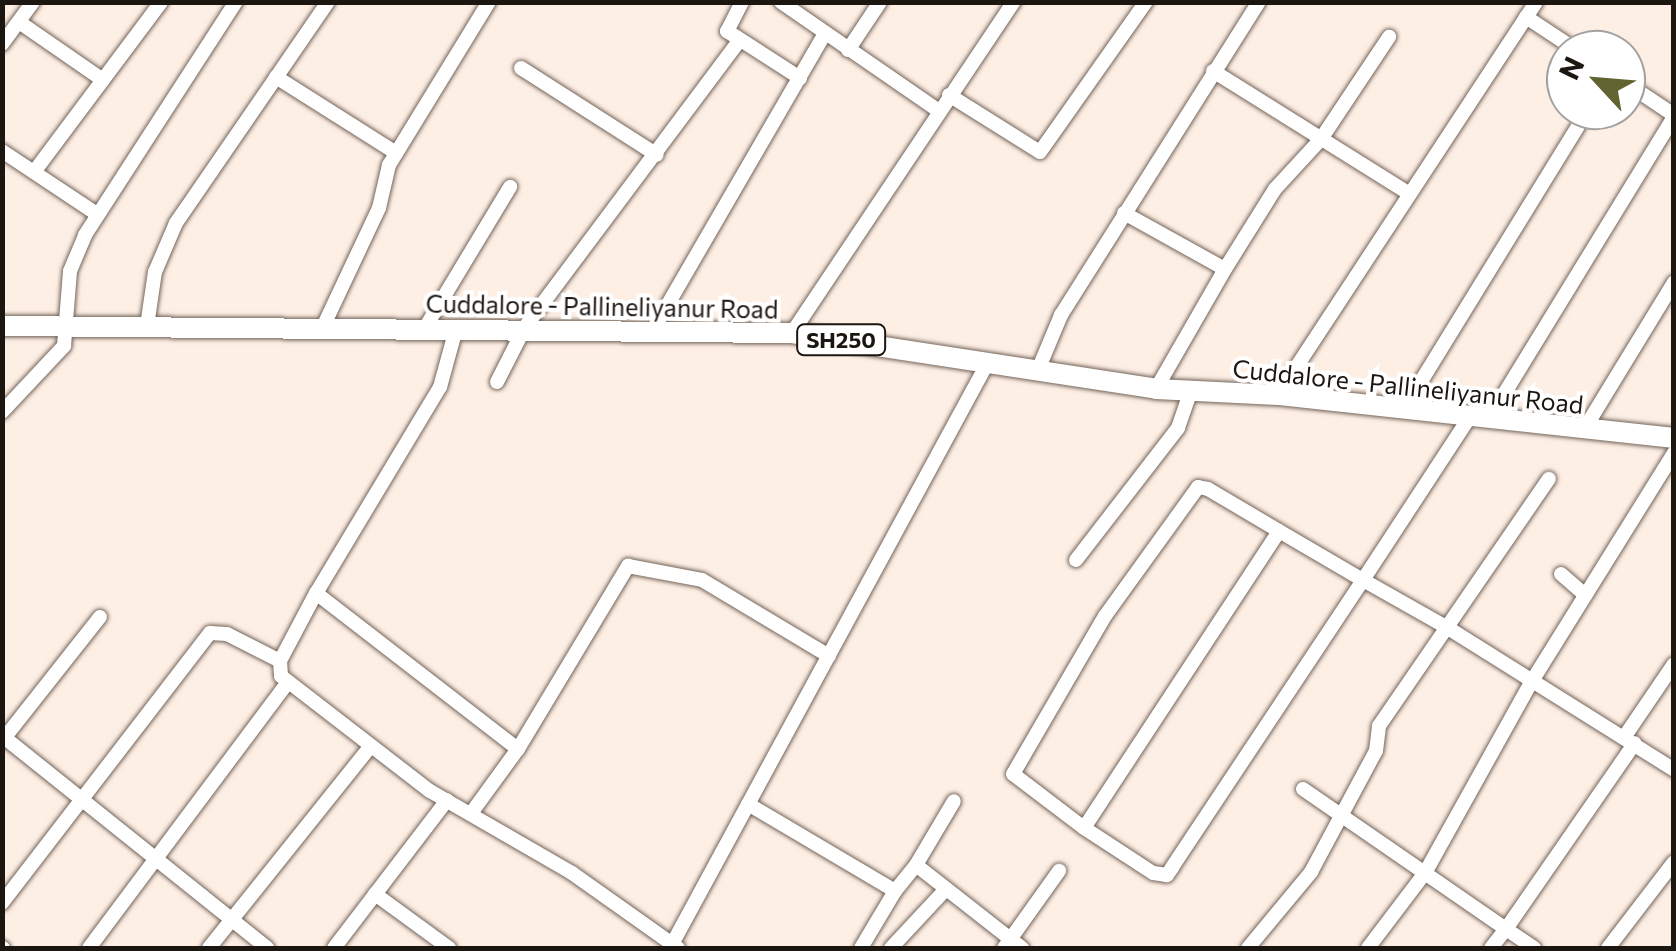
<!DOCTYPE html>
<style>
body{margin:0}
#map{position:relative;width:1676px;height:951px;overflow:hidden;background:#feefe5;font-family:Commissioner,sans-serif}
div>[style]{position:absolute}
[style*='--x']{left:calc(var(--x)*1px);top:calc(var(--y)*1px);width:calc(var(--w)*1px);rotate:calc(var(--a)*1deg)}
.roads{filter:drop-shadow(0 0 2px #736459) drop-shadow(0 0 2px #736459)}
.minor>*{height:14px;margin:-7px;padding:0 7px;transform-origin:7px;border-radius:7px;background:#fff}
.primary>*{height:20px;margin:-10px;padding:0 10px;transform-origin:10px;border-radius:10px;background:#fff}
span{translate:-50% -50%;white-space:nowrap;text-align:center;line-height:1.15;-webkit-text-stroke:8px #fff;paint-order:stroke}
.shield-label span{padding:2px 8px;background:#fff;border:2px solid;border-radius:8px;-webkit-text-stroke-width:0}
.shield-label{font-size:22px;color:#1c1611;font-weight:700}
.street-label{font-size:25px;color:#1c1611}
.frame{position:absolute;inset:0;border:5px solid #1c1611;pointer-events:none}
.north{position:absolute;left:1546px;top:30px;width:100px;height:100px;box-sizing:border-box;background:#fff;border:2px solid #a4a2a0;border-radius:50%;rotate:296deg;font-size:28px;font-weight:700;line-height:40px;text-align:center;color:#1c1611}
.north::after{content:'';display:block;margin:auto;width:35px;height:45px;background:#616330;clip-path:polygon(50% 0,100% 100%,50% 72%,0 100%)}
</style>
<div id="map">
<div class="roads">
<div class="minor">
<i style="--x:742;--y:2;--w:33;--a:117"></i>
<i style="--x:727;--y:31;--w:87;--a:32.8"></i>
<i style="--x:781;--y:2;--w:192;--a:34.6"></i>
<i style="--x:1526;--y:17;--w:60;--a:33.4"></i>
<i style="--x:19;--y:22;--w:102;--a:34.6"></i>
<i style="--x:2;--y:44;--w:52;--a:-53.6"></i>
<i style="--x:848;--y:50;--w:58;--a:-56.3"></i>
<i style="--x:521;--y:68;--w:161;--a:32.6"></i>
<i style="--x:1213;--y:71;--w:230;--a:32"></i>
<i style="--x:276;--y:77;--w:142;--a:32.3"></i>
<i style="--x:1626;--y:83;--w:58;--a:33.7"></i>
<i style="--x:949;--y:95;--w:107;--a:32.1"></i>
<i style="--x:1040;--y:152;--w:184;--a:-54.8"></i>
<i style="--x:2;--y:151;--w:114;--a:33.6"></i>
<i style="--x:34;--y:172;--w:212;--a:-53.2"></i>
<i style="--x:1124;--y:213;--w:115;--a:29"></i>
<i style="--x:1225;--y:269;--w:138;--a:119.9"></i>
<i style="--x:1225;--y:269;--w:94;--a:-58"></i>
<i style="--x:1275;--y:189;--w:68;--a:-47.4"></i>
<i style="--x:1321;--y:139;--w:123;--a:-56.3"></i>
<i style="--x:147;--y:326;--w:55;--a:-81.6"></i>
<i style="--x:155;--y:272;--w:53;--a:-66.8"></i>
<i style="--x:176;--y:223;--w:268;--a:-55.5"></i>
<i style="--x:323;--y:327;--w:132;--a:-64.8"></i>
<i style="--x:379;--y:208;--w:44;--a:-76.9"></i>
<i style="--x:389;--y:165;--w:191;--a:-58.5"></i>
<i style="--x:425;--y:328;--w:165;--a:-58.9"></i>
<i style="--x:456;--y:329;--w:60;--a:105.4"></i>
<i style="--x:440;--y:387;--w:240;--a:121"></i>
<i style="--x:316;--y:593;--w:77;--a:117.9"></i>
<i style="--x:280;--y:661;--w:15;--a:86"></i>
<i style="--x:281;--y:676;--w:188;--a:37.7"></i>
<i style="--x:430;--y:791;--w:164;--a:30"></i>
<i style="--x:572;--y:873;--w:130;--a:35.3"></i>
<i style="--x:653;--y:330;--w:341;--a:-59.9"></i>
<i style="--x:792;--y:333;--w:399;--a:-56.2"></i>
<i style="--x:1038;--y:370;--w:60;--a:-67.3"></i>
<i style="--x:1061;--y:315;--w:370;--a:-57.7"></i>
<i style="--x:497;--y:382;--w:62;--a:-63"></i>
<i style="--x:525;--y:327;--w:356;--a:-53.2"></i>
<i style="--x:1278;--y:395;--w:470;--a:-56.7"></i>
<i style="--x:1404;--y:409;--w:351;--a:-58.4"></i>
<i style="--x:2;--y:412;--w:91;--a:-46.8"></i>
<i style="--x:64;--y:346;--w:75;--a:-85.4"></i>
<i style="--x:70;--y:271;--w:39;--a:-67"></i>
<i style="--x:85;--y:235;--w:278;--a:-57.1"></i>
<i style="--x:1471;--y:415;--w:197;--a:123.2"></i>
<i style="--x:1363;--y:580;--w:346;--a:123.6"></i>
<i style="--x:1172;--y:868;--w:9;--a:126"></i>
<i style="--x:1167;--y:875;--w:14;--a:-172"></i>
<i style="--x:1153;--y:873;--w:82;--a:-146.9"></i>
<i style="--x:1084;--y:828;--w:89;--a:-142.7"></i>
<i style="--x:1013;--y:774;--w:183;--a:-59.8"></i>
<i style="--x:1105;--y:616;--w:159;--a:-54.2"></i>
<i style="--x:1198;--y:487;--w:10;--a:11"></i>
<i style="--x:1208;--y:489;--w:82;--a:30.6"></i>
<i style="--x:1279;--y:531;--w:97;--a:30.3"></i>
<i style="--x:1363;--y:580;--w:98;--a:29.5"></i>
<i style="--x:1448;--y:628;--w:267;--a:32.1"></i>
<i style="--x:1490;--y:417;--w:352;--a:-58.5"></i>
<i style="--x:1585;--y:428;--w:171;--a:-58.6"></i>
<i style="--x:1076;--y:560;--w:167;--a:-52.3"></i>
<i style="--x:1178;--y:428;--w:39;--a:-71"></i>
<i style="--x:1561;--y:574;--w:32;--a:41"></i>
<i style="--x:316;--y:593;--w:255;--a:37.7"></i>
<i style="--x:1625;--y:736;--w:87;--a:-55.8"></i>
<i style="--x:5;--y:738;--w:336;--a:38.7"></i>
<i style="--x:2;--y:741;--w:158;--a:-51.7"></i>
<i style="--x:1303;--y:789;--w:247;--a:34.6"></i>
<i style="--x:1506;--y:929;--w:226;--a:-55.3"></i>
<i style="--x:748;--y:804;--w:171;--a:30.6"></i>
<i style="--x:895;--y:891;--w:33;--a:-51"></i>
<i style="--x:916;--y:865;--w:135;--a:38.1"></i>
<i style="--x:472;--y:812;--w:78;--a:-53.9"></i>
<i style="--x:518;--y:749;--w:214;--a:-59"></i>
<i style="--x:628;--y:566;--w:75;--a:10.7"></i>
<i style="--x:702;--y:580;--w:148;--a:30.9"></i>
<i style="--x:1084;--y:828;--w:355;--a:-56.7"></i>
<i style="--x:916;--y:865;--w:74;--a:-59.3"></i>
<i style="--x:375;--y:894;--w:92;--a:36.1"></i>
<i style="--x:2;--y:903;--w:341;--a:-52.4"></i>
<i style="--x:210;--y:633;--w:17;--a:3"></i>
<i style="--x:227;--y:634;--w:59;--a:27"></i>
<i style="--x:2;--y:948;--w:1;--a:0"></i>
<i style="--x:89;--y:948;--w:331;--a:-53.2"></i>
<i style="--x:209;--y:948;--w:256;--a:-51.3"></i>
<i style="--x:334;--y:948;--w:186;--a:-52.6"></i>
<i style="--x:670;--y:948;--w:667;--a:-61.51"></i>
<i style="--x:861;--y:948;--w:66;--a:-59.2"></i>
<i style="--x:891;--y:948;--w:81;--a:-47"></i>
<i style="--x:1004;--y:948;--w:95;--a:-54.5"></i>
<i style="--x:1248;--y:948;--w:99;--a:-50.3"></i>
<i style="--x:1311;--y:872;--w:137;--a:-61.8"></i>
<i style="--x:1376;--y:751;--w:25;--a:-83"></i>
<i style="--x:1379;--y:726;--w:300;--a:-55.5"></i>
<i style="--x:1368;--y:948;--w:94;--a:-52.8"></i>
<i style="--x:1425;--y:873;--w:220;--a:-60.9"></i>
<i style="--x:1532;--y:681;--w:269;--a:-58.1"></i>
<i style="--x:1491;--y:948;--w:24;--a:-52"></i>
<i style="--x:1506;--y:929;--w:34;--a:34"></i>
<i style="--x:1608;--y:948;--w:108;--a:-52.5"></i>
</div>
<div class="primary">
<i style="--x:2;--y:326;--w:790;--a:0.51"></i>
<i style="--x:792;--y:333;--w:368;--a:8.7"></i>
<i style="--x:1156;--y:389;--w:122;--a:2.8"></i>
<i style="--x:1278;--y:395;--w:398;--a:6.2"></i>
</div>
</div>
<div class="shield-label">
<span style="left:841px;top:340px">SH250</span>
</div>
<div class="street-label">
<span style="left:602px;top:306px;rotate:1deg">Cuddalore - Pallineliyanur Road</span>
<span style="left:1408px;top:386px;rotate:6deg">Cuddalore - Pallineliyanur Road</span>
</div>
<div class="frame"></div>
<div class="north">N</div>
</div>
